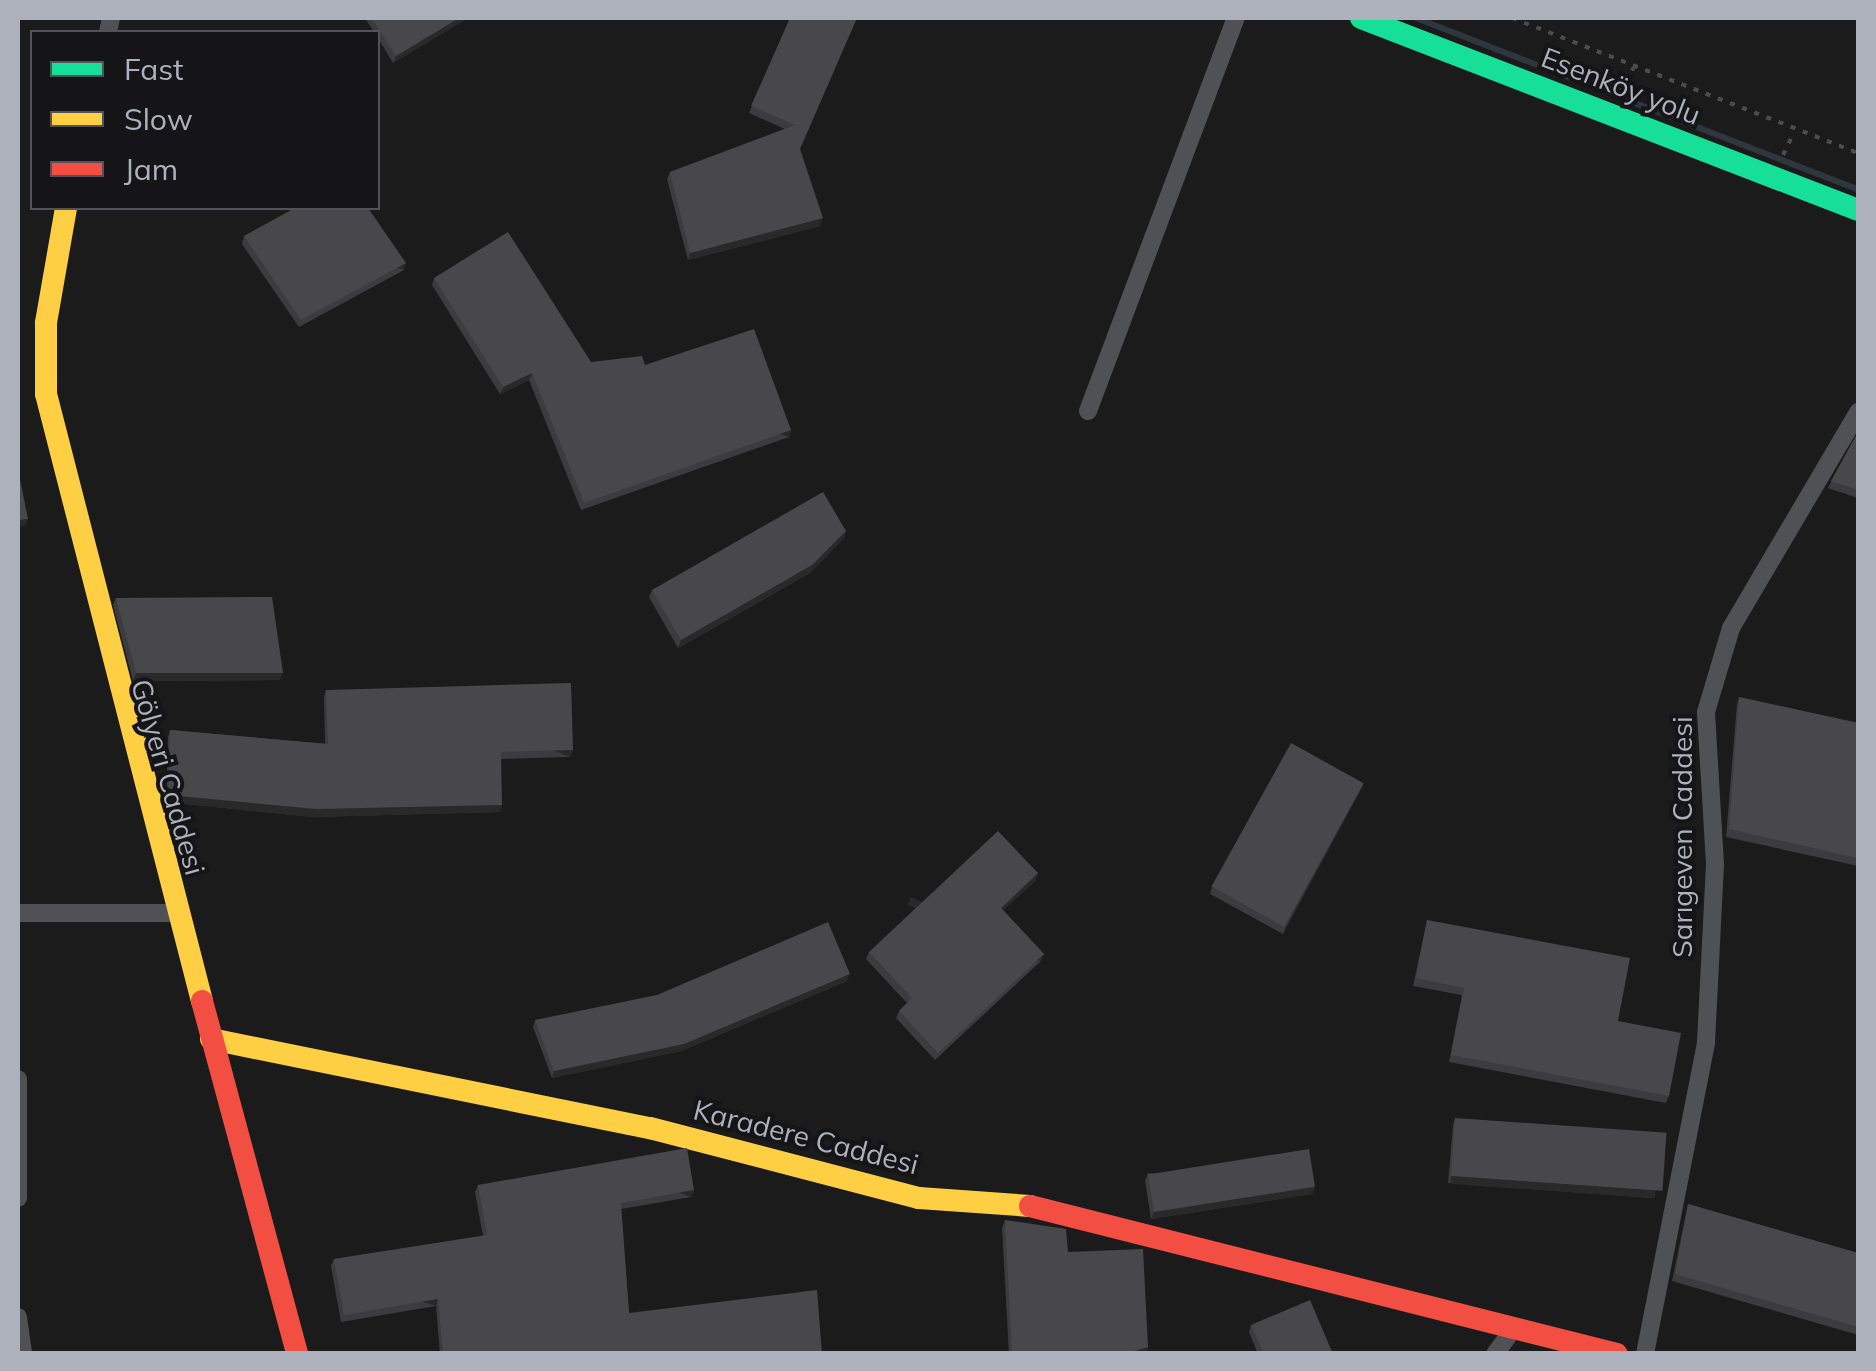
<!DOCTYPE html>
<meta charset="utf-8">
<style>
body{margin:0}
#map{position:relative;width:1876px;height:1371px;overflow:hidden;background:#1b1b1c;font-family:Mulish,sans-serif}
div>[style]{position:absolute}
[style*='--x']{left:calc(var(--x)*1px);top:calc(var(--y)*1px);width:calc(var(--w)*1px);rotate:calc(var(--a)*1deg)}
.stream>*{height:6px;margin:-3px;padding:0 3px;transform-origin:3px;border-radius:3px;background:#2e363e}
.path>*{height:4px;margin-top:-2px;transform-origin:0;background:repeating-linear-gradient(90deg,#4b4c4f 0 5px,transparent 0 13px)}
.street>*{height:18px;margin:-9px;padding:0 9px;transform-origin:9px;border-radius:9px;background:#4f5155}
.fast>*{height:22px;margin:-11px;padding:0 11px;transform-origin:11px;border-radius:11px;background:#16e098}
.slow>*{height:22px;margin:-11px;padding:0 11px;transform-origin:11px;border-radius:11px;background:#ffcf43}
.jam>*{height:22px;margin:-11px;padding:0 11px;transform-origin:11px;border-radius:11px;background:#f24e42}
.wall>*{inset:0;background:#3c3c3e}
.shaded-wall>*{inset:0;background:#29292a;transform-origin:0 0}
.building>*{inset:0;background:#48484b;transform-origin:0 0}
span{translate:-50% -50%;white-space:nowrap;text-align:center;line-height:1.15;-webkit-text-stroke:8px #151518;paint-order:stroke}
.street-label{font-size:28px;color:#adb1bc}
.frame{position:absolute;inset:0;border:20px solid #adb1bc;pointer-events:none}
.legend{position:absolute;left:30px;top:30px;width:350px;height:180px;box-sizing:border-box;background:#151518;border:2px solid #52535a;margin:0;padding:12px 18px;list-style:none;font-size:30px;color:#adb1bc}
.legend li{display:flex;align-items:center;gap:20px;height:50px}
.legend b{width:50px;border:2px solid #52535a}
</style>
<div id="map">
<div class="stream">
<i style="--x:1416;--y:18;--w:474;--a:21.2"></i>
</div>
<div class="path">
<i style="--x:1512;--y:18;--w:371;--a:21.3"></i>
<i style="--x:1619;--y:93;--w:30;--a:-60"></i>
<i style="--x:1783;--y:155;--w:25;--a:-64"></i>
</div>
<div class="street">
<i style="--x:108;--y:32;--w:14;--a:-78"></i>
<i style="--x:1088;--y:411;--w:420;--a:-69.4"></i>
<i style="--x:18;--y:913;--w:157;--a:0"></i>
<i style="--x:18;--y:1079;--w:119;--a:90"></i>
<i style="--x:18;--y:1317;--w:37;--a:82"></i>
<i style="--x:1495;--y:1354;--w:31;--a:-54"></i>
<i style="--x:1645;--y:1354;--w:318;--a:-78.9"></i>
<i style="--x:1706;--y:1042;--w:178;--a:-87.1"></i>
<i style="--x:1715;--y:864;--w:152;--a:-93.4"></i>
<i style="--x:1706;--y:712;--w:88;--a:-73.4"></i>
<i style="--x:1731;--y:628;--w:251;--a:-59.5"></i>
</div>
<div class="fast">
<i style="--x:1361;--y:18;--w:533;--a:21.12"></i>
</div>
<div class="slow">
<i style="--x:66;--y:208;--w:117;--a:99.9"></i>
<i style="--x:46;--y:323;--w:71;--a:90"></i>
<i style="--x:46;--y:394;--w:627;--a:75.59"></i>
<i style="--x:211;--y:1039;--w:448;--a:11.5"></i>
<i style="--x:650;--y:1128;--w:278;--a:14.6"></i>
<i style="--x:919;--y:1198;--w:111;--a:4.1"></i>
</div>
<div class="jam">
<i style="--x:202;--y:1001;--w:366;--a:74.9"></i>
<i style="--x:1030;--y:1206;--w:605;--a:14.15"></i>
</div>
<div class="wall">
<i style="clip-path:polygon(365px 18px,468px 18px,393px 63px,378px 38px,378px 32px,374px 32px)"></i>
<i style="clip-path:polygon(790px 18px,800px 149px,820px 226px,688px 260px,667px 179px,670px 172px,785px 129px,749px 113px)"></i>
<i style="clip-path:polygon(288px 208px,368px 208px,404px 270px,299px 327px,242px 244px,244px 236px,290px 211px)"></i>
<i style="clip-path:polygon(434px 278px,591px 362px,645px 365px,791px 430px,789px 437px,581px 510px,529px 380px,500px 394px,432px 285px)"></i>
<i style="clip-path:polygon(1858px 432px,1858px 498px,1828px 488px)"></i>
<i style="clip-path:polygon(846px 531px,844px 538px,810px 573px,678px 648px,649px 597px,652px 590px)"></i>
<i style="clip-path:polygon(116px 598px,280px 680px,133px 681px,113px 605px)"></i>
<i style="clip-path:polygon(326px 690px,573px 750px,570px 757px,501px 759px,500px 812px,313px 817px,166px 802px,168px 737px,170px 730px,325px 744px,324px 697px)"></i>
<i style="clip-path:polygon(1739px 697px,1858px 723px,1858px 866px,1726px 837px,1737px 704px)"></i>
<i style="clip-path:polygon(1364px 783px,1283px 934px,1210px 894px,1212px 887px)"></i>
<i style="clip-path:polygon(1038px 873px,1035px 881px,1003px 910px,1044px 954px,1041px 961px,935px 1060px,896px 1018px,899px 1011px,907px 1003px,866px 959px,869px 952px)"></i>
<i style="clip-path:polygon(1427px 920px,1618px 1021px,1669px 1096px,1666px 1103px,1449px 1062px,1462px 995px,1413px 986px)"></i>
<i style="clip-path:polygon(847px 981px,681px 1051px,552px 1078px,533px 1027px,535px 1020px)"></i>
<i style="clip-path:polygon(1455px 1118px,1655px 1191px,1652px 1198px,1448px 1183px,1453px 1125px)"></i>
<i style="clip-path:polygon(1148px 1173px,1315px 1187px,1312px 1194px,1151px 1219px,1145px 1181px)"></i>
<i style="clip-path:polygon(478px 1185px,694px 1190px,691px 1197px,621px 1209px,629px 1313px,822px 1354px,440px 1354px,436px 1306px,341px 1322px,331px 1266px,334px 1259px,483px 1236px,475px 1192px)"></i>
<i style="clip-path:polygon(1688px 1204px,1858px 1253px,1858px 1335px,1672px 1281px)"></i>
<i style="clip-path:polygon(1005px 1220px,1068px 1252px,1148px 1347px,1146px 1354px,1009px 1354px,1002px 1228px)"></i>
<i style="clip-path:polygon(1251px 1325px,1333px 1354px,1258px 1354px,1249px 1332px)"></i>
</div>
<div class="shaded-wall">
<i style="clip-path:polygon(459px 18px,468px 18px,393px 63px,396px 56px)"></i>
<i style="clip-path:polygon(823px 218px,820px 226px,688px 260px,690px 253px)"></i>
<i style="left:406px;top:263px;width:7px;height:119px;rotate:106deg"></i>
<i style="clip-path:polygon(532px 373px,529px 380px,500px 394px,503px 387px)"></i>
<i style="left:791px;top:430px;width:7px;height:219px;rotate:106deg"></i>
<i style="clip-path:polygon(28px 519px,25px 526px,18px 527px,18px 520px)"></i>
<i style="clip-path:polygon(846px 531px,844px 538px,810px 573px,678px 648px,681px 640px)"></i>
<i style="clip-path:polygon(136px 673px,283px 673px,280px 680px,133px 681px)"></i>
<i style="left:573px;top:750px;width:8px;height:72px;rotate:113deg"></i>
<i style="clip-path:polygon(1364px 783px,1361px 790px,1283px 934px,1286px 926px)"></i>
<i style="clip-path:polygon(168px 795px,502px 805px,500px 812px,313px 817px,166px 802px)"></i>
<i style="clip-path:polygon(1038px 873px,1035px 881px,998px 915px,1001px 908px)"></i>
<i style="left:1044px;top:954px;width:8px;height:145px;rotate:113deg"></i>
<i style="clip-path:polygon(850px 974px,847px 981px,681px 1051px,552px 1078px,554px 1071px)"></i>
<i style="left:1451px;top:1176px;width:205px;height:8px;rotate:4deg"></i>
<i style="clip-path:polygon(1315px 1187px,1312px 1194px,1151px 1219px,1154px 1211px)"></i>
<i style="left:694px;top:1190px;width:8px;height:74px;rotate:113deg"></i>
<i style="left:438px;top:1299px;width:7px;height:95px;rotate:106deg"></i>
<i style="clip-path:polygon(1148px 1347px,1146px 1354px,1124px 1354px)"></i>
</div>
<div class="building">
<i style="clip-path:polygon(372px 18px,459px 18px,396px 56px)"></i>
<i style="clip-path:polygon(790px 18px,857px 18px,800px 149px,823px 218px,690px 253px,670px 172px,795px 125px,751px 106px)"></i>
<i style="clip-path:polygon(295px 208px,368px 208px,406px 263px,301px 320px,244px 236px)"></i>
<i style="clip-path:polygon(508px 232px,591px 362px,642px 356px,645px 365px,754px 329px,791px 430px,584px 503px,532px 373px,503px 387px,434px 278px)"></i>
<i style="clip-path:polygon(1858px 432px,1858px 490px,1831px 481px)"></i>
<i style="clip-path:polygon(18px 469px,28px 519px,18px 520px)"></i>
<i style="clip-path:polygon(823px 492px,846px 531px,812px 565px,681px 640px,652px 590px)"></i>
<i style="clip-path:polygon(272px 597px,283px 673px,136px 673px,116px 598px)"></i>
<i style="clip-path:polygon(571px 683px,573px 750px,501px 752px,502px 805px,316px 809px,168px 795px,170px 730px,328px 744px,326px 690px)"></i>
<i style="clip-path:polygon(1739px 697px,1858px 723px,1858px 858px,1729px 829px)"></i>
<i style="left:1291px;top:743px;width:83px;height:164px;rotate:29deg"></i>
<i style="clip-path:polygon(998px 831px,1038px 873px,1001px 908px,1044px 954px,938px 1053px,899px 1011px,912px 998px,869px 952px)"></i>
<i style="clip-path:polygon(1427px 920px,1630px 958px,1618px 1021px,1681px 1033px,1669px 1096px,1451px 1055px,1464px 988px,1416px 978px)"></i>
<i style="clip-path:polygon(828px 922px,850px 974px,684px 1044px,554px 1071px,535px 1020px,657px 995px)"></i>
<i style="left:1455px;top:1118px;width:212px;height:58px;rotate:4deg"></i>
<i style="clip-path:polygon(687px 1148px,694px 1190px,621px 1203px,629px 1313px,817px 1290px,822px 1354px,443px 1354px,438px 1299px,344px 1315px,334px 1259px,487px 1235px,478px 1185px)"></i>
<i style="left:1309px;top:1149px;width:38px;height:163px;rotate:81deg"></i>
<i style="clip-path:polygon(1688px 1204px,1858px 1253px,1858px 1327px,1675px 1274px)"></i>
<i style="clip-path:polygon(1005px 1220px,1066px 1229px,1068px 1252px,1143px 1249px,1148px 1347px,1124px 1354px,1012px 1354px)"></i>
<i style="clip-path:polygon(1310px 1300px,1333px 1354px,1264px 1354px,1251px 1325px)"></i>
</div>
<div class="street-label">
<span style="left:1621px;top:86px;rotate:21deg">Esenköy yolu</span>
<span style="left:168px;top:777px;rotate:74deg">Gölyeri Caddesi</span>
<span style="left:1682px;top:837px;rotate:-90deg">Sarıgeven Caddesi</span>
<span style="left:806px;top:1137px;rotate:14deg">Karadere Caddesi</span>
</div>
<div class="frame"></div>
<ul class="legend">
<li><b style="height:12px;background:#16e098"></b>Fast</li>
<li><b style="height:12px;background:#ffcf43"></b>Slow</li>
<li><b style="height:12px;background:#f24e42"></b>Jam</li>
</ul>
</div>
